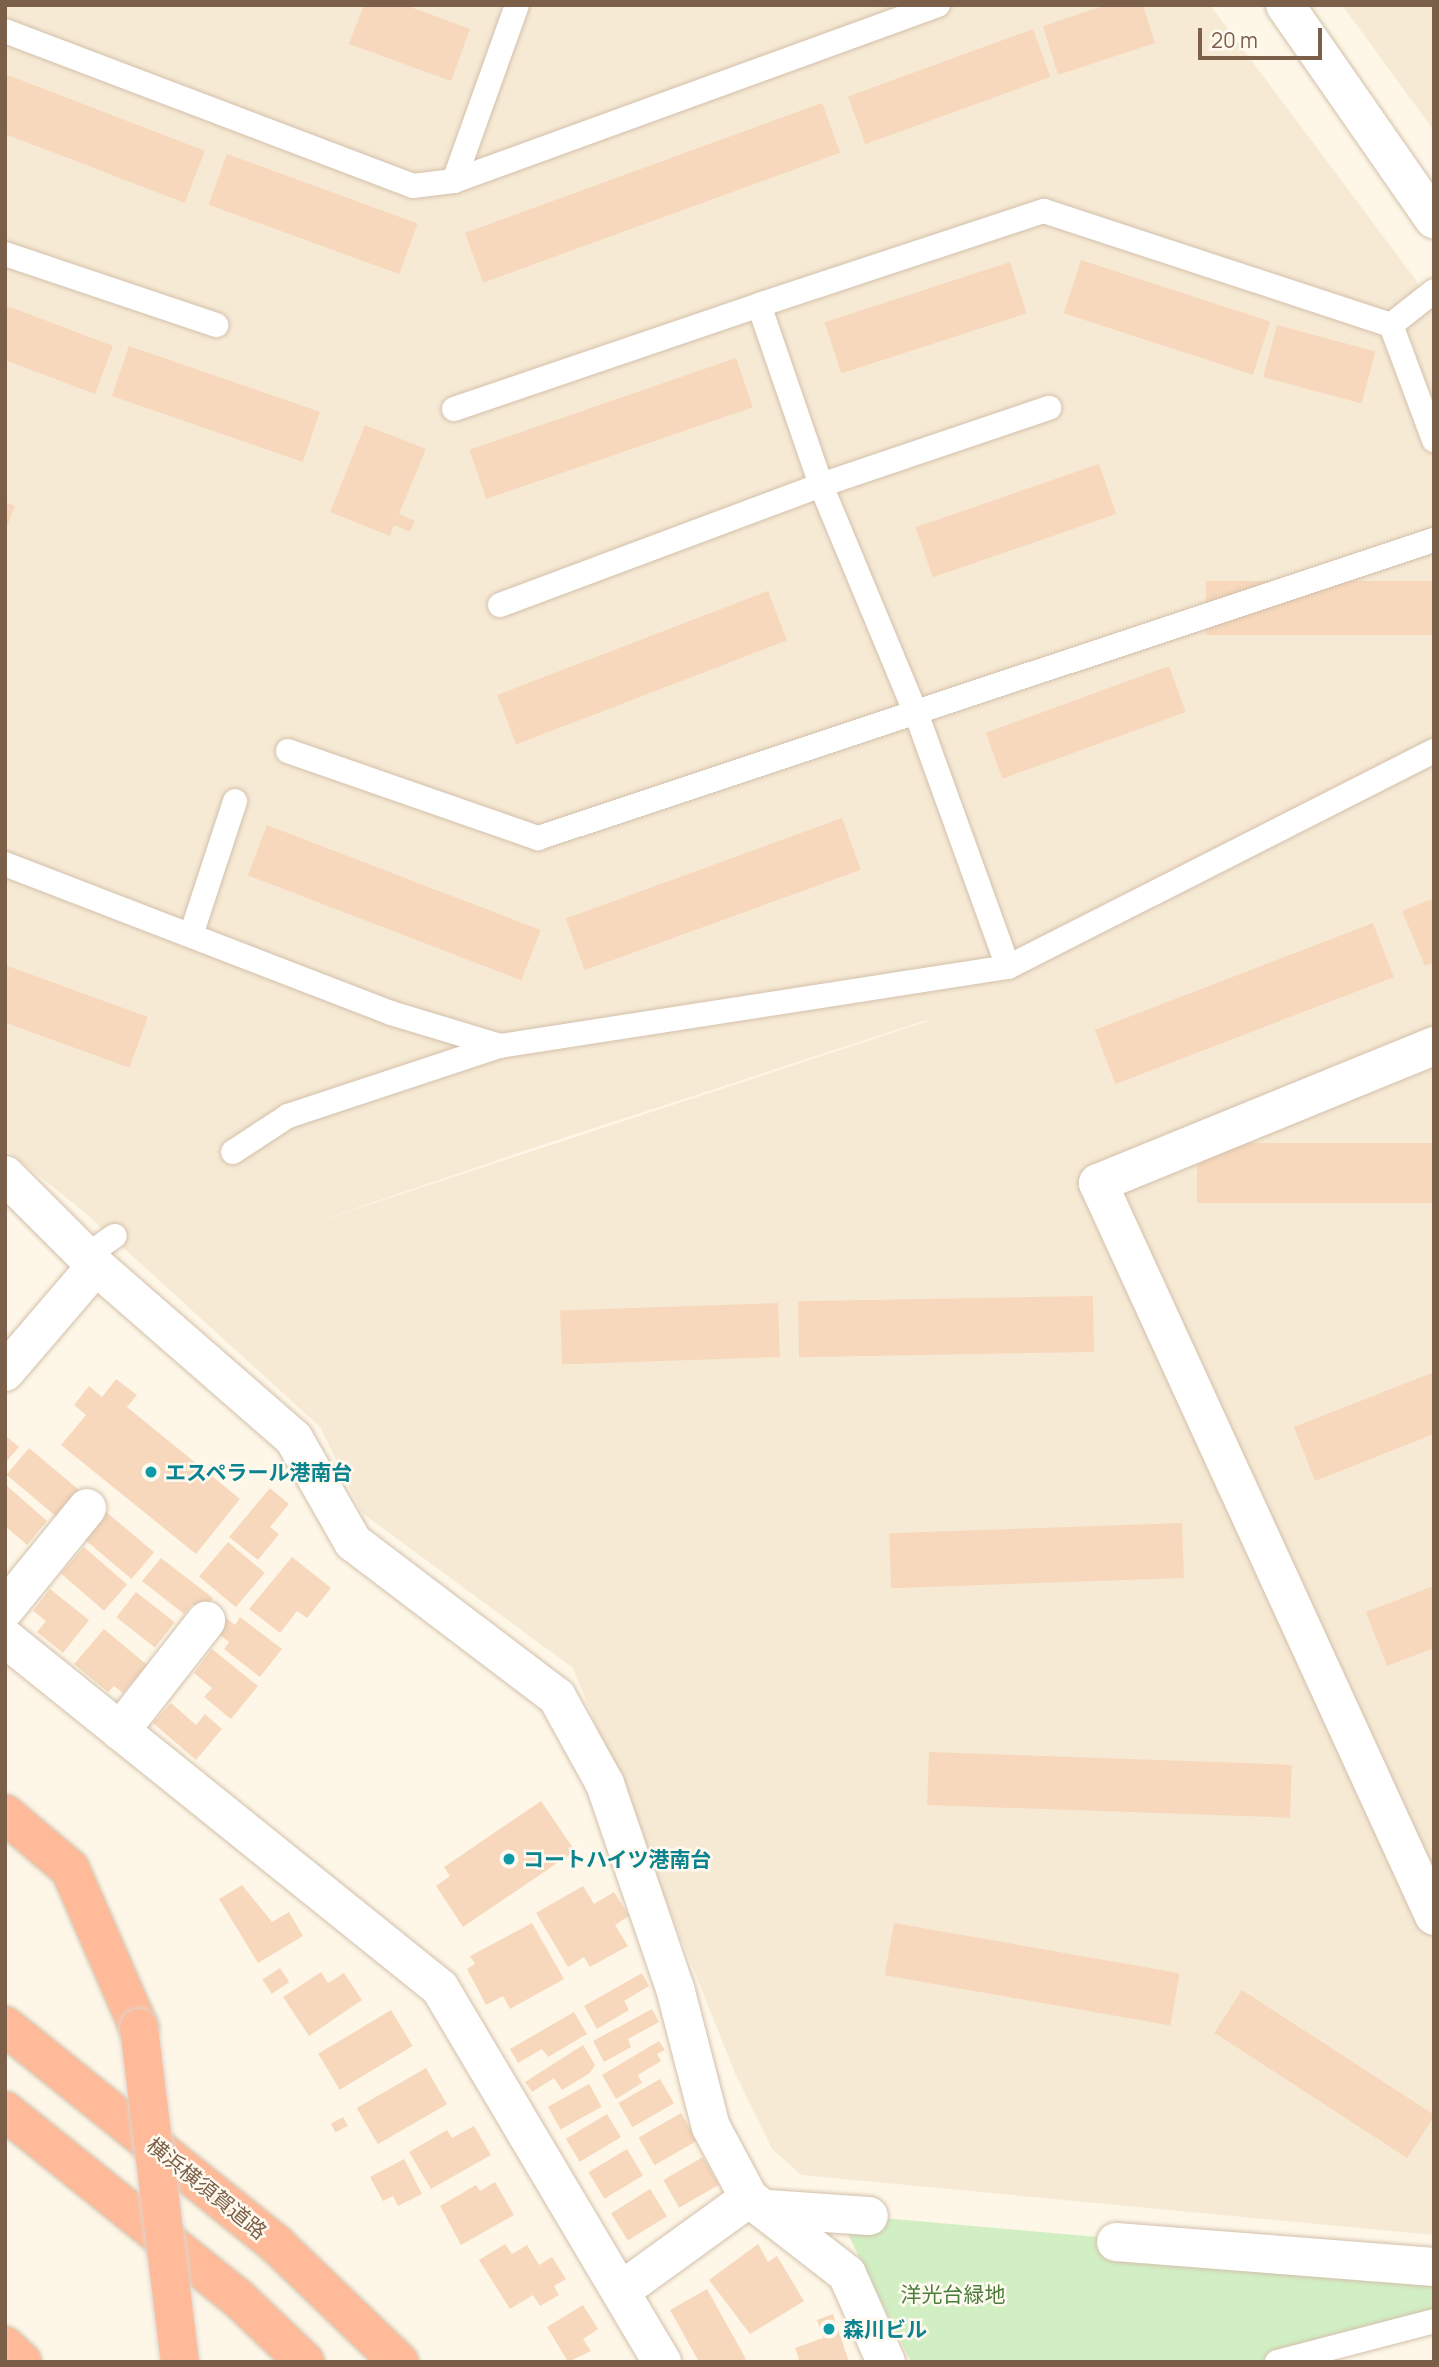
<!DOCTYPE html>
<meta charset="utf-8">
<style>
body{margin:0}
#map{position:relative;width:1439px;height:2367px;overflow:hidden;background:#fef7e8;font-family:Manrope,"Noto Sans JP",sans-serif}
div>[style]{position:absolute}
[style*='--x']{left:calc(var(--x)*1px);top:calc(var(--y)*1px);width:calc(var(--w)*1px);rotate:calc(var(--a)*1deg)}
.residential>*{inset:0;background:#f7ead5}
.green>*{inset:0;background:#d2efc4}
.building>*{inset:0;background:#f7d8bc;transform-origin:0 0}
.roads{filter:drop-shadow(0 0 2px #d3c0ab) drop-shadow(0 0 2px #d3c0ab)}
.service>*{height:24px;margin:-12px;padding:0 12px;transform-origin:12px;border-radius:12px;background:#fff}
.minor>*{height:38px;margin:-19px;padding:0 19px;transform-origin:19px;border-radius:19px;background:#fff}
.tertiary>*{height:38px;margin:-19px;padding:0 19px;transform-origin:19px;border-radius:19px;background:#fff}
.motorway>*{height:38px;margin:-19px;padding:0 19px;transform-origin:19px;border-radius:19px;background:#fb9}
.bridges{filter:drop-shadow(0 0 2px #ddd5cf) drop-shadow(0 0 2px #ddd5cf)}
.motorway-bridge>*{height:38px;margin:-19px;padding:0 19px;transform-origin:19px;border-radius:19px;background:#fb9}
.dots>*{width:19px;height:19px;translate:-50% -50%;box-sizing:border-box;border:4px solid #fffaf0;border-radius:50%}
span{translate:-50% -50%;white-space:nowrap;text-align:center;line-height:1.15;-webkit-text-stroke:5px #fffaf0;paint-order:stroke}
.culture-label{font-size:21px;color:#0d838f;font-weight:700}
.left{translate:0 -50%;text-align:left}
.street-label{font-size:21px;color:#7c5f48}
.park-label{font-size:21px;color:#4a7d3c}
.frame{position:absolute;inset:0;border:7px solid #7c5f48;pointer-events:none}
.scale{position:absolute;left:1198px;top:28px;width:124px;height:32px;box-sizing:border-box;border:4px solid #7c5f48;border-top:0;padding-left:9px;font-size:21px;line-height:24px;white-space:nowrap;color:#7c5f48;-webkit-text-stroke:5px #fffaf0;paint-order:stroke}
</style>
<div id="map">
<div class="residential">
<i style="clip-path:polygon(evenodd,5px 5px,1210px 5px,1415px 279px,1434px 311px,1434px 2235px,801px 2175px,772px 2149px,735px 2073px,573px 1668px,362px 1513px,320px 1427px,83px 1211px,5px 1149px,5px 5px,927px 1020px,928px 1021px,292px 1230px,542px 1145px,927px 1020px)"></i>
<i style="clip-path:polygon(1342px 5px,1434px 5px,1434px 131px)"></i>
</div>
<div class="green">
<i style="clip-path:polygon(838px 2214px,1434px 2267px,1434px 2321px,1277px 2362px,911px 2362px)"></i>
</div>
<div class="building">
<i style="clip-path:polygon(364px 5px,405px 5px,470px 29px,451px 81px,349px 44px)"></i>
<i style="clip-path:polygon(1106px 5px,1143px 5px,1155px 43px,1058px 75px,1043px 26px)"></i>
<i style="left:1033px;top:29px;width:51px;height:197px;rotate:70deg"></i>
<i style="left:5px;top:74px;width:214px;height:56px;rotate:21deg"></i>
<i style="left:822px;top:103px;width:53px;height:380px;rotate:70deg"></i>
<i style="left:227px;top:154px;width:203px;height:54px;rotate:20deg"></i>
<i style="left:1081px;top:260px;width:199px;height:56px;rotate:18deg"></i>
<i style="left:1010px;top:262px;width:54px;height:195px;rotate:72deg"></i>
<i style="clip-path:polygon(5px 305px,113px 346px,95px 394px,5px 360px)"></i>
<i style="left:1277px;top:325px;width:102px;height:54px;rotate:15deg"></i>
<i style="left:129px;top:346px;width:202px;height:53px;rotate:19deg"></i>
<i style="left:736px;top:358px;width:52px;height:282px;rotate:71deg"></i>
<i style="clip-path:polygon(365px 425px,426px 449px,399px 514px,415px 521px,410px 532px,394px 525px,390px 536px,330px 512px)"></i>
<i style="left:1099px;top:464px;width:53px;height:194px;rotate:71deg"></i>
<i style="clip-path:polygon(5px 502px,15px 506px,5px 532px)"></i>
<i style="left:1434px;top:581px;width:54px;height:228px;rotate:90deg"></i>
<i style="left:768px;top:591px;width:53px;height:290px;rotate:69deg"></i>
<i style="left:1169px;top:666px;width:49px;height:195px;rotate:70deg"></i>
<i style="left:842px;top:818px;width:55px;height:294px;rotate:70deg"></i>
<i style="left:267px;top:825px;width:293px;height:54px;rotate:21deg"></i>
<i style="clip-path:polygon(1434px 898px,1434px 962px,1425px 966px,1402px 911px)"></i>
<i style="left:1373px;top:923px;width:58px;height:298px;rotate:69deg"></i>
<i style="left:5px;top:965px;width:152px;height:54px;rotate:20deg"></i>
<i style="left:1434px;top:1143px;width:60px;height:237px;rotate:90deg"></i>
<i style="left:1093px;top:1296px;width:56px;height:295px;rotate:89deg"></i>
<i style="left:778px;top:1303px;width:54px;height:218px;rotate:88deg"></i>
<i style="clip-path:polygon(1434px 1372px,1434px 1434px,1315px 1481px,1294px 1427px)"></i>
<i style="clip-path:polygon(116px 1379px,137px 1395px,127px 1407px,240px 1499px,196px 1554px,61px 1445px,86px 1415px,74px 1405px,89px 1386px,102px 1397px)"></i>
<i style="clip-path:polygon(5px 1435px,19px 1447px,5px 1463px)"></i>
<i style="left:29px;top:1448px;width:65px;height:35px;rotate:40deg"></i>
<i style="clip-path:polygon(5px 1484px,47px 1521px,27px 1545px,5px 1526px)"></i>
<i style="clip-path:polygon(270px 1488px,289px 1504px,270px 1527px,279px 1534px,258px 1560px,229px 1537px)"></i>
<i style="left:105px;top:1511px;width:64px;height:35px;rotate:40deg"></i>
<i style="left:1182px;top:1523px;width:55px;height:293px;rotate:88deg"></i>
<i style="left:228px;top:1542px;width:48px;height:45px;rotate:40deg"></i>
<i style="left:84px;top:1547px;width:57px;height:35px;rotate:41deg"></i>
<i style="clip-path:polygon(292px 1557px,331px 1588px,307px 1618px,297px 1611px,280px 1633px,249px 1609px)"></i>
<i style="clip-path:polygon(161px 1558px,213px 1598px,202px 1612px,192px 1604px,184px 1614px,142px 1581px)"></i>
<i style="clip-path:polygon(1434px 1586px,1434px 1648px,1387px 1666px,1366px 1612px)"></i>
<i style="clip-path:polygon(50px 1589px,89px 1620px,63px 1653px,37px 1632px,46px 1621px,33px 1611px)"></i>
<i style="left:136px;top:1592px;width:49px;height:32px;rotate:38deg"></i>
<i style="clip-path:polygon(240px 1617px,282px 1649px,260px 1677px,224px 1649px,229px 1642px,216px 1632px,226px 1618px,235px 1625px)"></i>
<i style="clip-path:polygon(104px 1629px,147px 1665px,123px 1693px,114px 1686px,108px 1692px,74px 1664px)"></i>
<i style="clip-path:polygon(212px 1649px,258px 1686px,231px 1719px,204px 1697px,212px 1688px,194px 1673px)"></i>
<i style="clip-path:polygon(171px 1703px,196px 1725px,205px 1714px,222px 1729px,196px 1760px,153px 1723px)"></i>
<i style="left:929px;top:1752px;width:363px;height:53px;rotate:2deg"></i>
<i style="clip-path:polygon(541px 1801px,575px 1851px,463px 1927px,436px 1886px,450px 1876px,444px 1867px)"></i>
<i style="clip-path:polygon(242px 1885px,272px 1922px,289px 1912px,303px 1936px,258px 1963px,219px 1899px)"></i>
<i style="clip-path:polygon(583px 1886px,594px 1904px,614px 1892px,629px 1916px,615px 1925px,628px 1946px,590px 1967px,584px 1957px,568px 1967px,536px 1913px)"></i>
<i style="clip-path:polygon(532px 1923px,564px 1979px,510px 2009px,503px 1996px,486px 2005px,467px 1969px,475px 1964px,470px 1956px)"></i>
<i style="left:894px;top:1923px;width:290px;height:53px;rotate:10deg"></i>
<i style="left:280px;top:1968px;width:17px;height:21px;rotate:57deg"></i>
<i style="clip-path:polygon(321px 1972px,328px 1983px,344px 1973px,362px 2000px,309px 2036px,283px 1997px)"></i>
<i style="clip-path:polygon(642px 1973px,649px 1986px,624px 2001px,629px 2010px,597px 2029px,584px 2006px)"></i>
<i style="left:1242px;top:1990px;width:230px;height:51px;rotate:33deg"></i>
<i style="clip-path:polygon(652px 2009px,659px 2022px,628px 2039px,631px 2047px,604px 2062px,593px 2041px)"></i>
<i style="left:391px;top:2010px;width:42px;height:85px;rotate:59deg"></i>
<i style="clip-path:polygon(574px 2012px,587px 2034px,548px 2057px,542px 2049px,518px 2063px,510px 2049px)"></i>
<i style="clip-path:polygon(659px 2041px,665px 2050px,657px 2054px,661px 2061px,638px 2075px,642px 2083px,616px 2099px,602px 2075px)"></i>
<i style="clip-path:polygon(583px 2045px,595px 2065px,590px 2073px,562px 2090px,554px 2078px,532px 2092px,525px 2082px)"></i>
<i style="left:426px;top:2068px;width:42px;height:80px;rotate:60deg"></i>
<i style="left:660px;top:2079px;width:28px;height:48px;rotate:60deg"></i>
<i style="left:589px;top:2084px;width:26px;height:47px;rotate:61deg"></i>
<i style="left:681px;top:2113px;width:32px;height:49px;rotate:60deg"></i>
<i style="left:607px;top:2114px;width:27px;height:48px;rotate:59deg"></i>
<i style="left:343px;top:2117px;width:10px;height:14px;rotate:61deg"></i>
<i style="clip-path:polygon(474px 2126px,491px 2155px,431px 2189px,409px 2152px,447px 2130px,452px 2138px)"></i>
<i style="left:627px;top:2149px;width:31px;height:45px;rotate:59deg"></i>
<i style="left:703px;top:2157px;width:32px;height:46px;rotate:60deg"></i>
<i style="clip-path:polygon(404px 2159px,422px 2194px,398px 2206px,393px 2196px,383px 2201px,370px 2177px)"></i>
<i style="clip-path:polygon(495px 2182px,514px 2215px,461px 2245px,440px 2206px,476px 2185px,480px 2191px)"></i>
<i style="left:650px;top:2189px;width:32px;height:46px;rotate:58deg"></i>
<i style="clip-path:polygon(505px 2244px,512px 2254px,527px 2245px,539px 2265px,552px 2257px,566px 2279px,554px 2286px,559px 2295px,540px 2306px,533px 2295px,510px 2309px,479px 2260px)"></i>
<i style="clip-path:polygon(758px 2244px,768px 2262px,777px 2256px,804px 2301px,750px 2334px,709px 2280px)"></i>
<i style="clip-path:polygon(707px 2289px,746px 2359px,741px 2362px,699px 2362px,670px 2310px)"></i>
<i style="clip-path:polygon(583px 2305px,598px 2329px,583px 2339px,591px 2351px,568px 2362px,547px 2327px)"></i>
<i style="clip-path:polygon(833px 2314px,849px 2362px,792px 2362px,799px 2359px,795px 2348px,823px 2338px,817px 2320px)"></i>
</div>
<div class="roads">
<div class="service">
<i style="--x:517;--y:5;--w:187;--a:109.7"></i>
<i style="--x:454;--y:181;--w:515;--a:-19.98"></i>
<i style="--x:5;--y:31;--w:436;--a:20.8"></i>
<i style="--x:413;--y:186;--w:41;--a:-7"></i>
<i style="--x:5;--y:254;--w:223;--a:18.6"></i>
<i style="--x:1391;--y:325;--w:123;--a:69.5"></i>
<i style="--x:454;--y:409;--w:322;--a:-18.8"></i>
<i style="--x:500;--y:605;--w:343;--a:-20.5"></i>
<i style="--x:821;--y:485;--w:241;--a:-18.7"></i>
<i style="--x:288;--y:751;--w:265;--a:19.2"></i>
<i style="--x:538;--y:838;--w:944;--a:-18.4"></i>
<i style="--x:5;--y:864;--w:414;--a:21.1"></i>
<i style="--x:391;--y:1013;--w:114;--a:16.8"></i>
<i style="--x:500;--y:1046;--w:514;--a:-8.84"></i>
<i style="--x:1008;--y:967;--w:478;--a:-26.9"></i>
<i style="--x:191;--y:935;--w:141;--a:-71.8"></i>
<i style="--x:1008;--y:967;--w:267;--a:-109.9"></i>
<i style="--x:917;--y:716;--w:250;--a:-112.6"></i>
<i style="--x:821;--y:485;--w:190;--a:-109"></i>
<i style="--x:759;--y:305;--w:300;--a:-18.3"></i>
<i style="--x:1044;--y:211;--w:365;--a:18.2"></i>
<i style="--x:1391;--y:325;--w:55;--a:-38.3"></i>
<i style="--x:233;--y:1152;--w:66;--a:-33.2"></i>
<i style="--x:288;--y:1116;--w:223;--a:-18.3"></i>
<i style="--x:86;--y:1256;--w:35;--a:-35"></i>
<i style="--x:1277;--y:2362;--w:162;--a:-14.6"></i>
</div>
<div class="minor">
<i style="--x:1434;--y:1046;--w:363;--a:157.8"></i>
<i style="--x:1098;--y:1183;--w:806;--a:65.37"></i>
<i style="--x:5;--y:1175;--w:129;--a:45"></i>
<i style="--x:96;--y:1266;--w:263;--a:41.1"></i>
<i style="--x:294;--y:1439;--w:119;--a:60.2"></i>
<i style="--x:353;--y:1542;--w:256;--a:37.2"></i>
<i style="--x:557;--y:1697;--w:99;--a:61.1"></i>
<i style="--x:605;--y:1784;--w:216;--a:71.1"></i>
<i style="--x:675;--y:1988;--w:144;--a:75.5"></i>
<i style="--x:711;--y:2127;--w:81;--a:61.8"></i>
<i style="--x:749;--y:2198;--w:124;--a:37.8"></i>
<i style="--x:847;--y:2274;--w:96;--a:66.1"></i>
<i style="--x:5;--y:1372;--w:140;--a:-49.4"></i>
<i style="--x:5;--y:1609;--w:130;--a:-50.9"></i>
<i style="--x:5;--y:1638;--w:558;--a:38.82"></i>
<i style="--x:440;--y:1988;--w:435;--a:59.3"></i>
<i style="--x:120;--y:1731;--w:140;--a:-52"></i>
<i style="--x:768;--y:2209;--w:101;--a:4"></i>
<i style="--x:1116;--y:2242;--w:319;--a:4.5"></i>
<i style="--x:622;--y:2290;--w:157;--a:-35.9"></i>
</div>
<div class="tertiary">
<i style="--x:1285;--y:5;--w:261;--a:55.2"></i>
</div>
<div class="motorway">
<i style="--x:5;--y:1814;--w:85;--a:40.2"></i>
<i style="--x:70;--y:1869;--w:173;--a:66.5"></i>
<i style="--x:5;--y:2026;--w:349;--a:38.8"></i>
<i style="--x:277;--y:2245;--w:169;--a:43.8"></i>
<i style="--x:5;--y:2111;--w:300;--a:38.8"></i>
<i style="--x:239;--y:2299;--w:91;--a:43.7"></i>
<i style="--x:5;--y:2346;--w:23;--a:43"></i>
</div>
</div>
<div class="bridges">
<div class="motorway-bridge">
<i style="--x:139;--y:2028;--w:337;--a:83"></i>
</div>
</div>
<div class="dots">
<i style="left:151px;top:1472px;background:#0f9aa8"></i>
<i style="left:509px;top:1859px;background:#0f9aa8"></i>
<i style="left:829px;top:2329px;background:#0f9aa8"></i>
</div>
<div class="culture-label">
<span class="left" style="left:165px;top:1472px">エスペラール港南台</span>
<span class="left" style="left:523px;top:1859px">コートハイツ港南台</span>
<span class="left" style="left:843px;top:2329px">森川ビル</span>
</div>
<div class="street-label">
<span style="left:207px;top:2188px;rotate:39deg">横浜横須賀道路</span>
</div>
<div class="park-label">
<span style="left:953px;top:2294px">洋光台緑地</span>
</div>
<div class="frame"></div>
<div class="scale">20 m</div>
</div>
